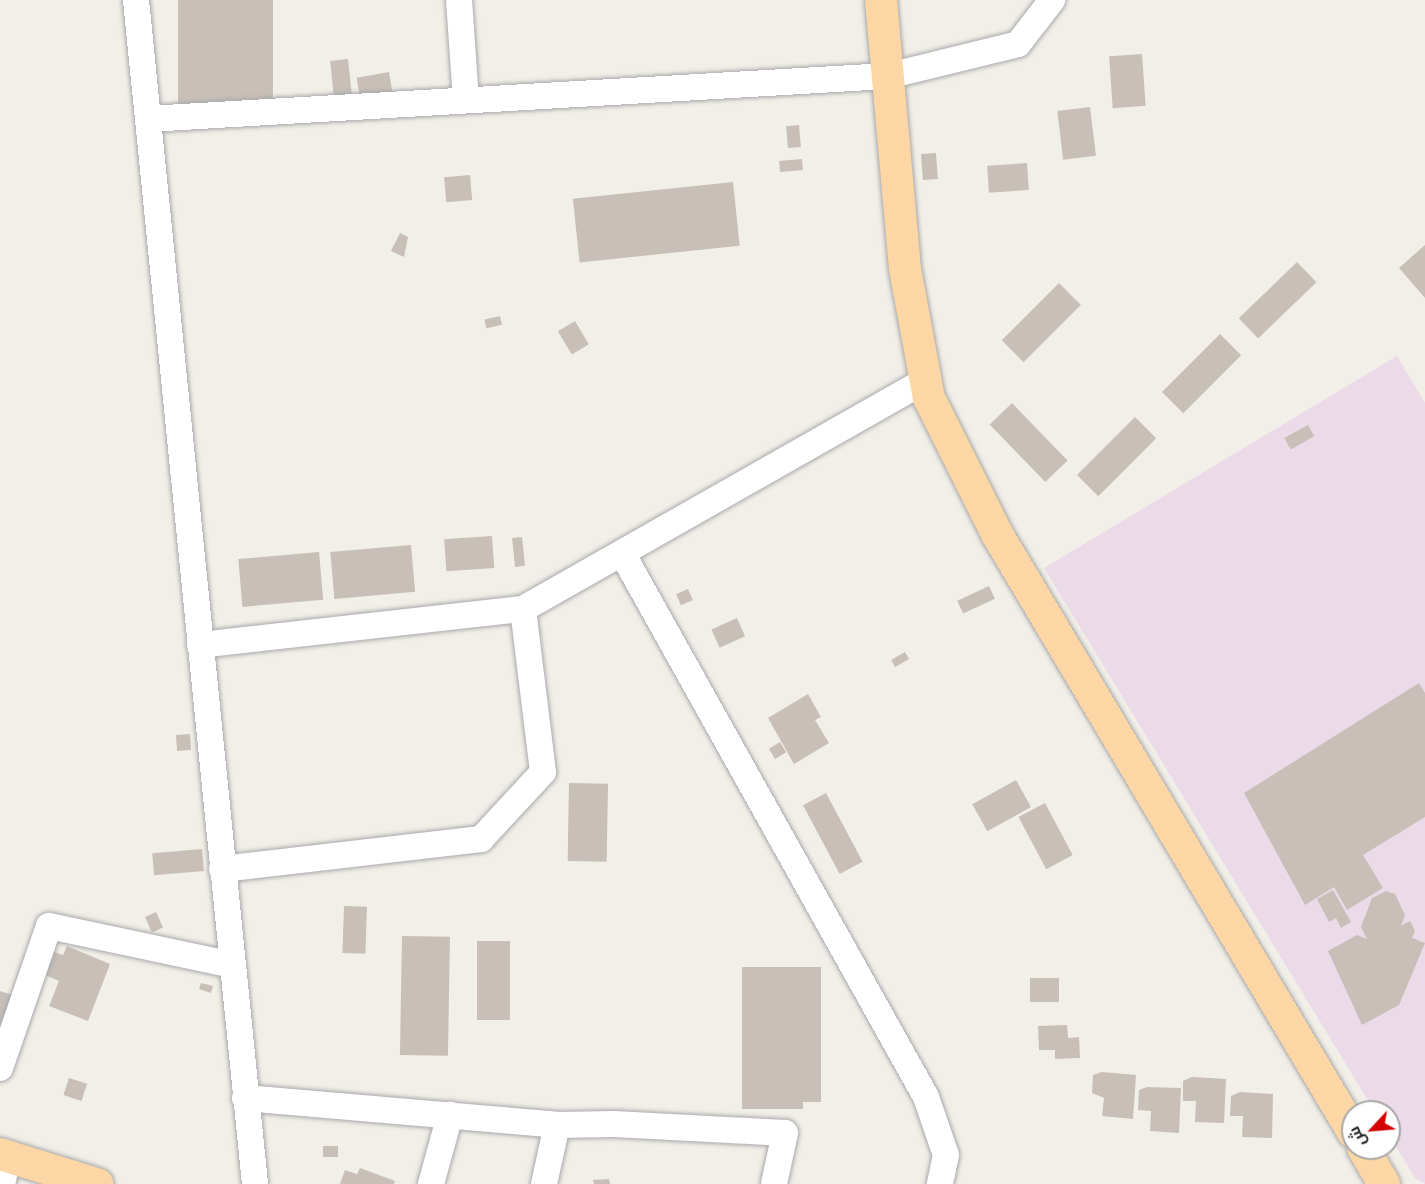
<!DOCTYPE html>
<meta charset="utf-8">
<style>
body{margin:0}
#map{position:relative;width:1425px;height:1184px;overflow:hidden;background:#f2efe9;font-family:"Titillium Web",Cairo,sans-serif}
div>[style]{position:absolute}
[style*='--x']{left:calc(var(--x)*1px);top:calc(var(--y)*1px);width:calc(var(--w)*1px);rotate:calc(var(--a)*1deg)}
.industrial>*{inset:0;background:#ebdbe8}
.building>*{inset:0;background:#c7bfb8;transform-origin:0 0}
.roads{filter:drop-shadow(0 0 2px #a9a9a9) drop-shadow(0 0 2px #a9a9a9)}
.minor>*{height:26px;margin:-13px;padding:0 13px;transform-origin:13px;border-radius:13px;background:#fff}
.major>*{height:32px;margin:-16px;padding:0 16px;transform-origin:16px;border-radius:16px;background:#fcd6a4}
span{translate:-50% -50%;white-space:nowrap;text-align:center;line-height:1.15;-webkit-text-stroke:4.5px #fff;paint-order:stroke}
.north{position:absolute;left:1341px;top:1100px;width:60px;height:60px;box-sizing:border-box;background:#fff;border:2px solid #a7a7a7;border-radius:50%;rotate:244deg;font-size:16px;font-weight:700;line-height:24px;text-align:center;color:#222}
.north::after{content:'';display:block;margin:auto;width:21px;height:27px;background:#d40000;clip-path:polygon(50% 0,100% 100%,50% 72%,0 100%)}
</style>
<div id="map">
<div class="industrial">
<i style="clip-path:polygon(1397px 356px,1425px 403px,1425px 1184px,1415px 1178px,1389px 1135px,1389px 1112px,1375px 1112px,1044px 568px)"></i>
</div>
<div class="building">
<i style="left:178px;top:0;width:95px;height:111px"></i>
<i style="left:1142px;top:54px;width:52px;height:33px;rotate:86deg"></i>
<i style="left:348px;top:59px;width:44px;height:18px;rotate:84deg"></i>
<i style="left:389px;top:72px;width:23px;height:33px;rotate:80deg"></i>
<i style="left:1090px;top:107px;width:49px;height:33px;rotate:83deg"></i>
<i style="left:799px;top:125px;width:22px;height:13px;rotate:85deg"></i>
<i style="left:936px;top:153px;width:26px;height:15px;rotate:86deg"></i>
<i style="left:802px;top:159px;width:11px;height:23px;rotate:85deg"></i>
<i style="left:1027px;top:163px;width:27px;height:40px;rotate:86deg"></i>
<i style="left:470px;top:175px;width:25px;height:26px;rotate:85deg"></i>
<i style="left:733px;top:182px;width:64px;height:161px;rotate:84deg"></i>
<i style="clip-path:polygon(400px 233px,408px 237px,404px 257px,391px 251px)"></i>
<i style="clip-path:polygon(1425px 245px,1425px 298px,1399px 268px)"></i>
<i style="left:1297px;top:262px;width:28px;height:81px;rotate:46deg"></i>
<i style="left:1059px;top:283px;width:31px;height:81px;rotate:45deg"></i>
<i style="left:500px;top:316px;width:9px;height:16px;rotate:77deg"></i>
<i style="left:575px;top:321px;width:27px;height:20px;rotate:59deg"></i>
<i style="left:1220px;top:334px;width:30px;height:82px;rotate:45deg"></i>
<i style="left:1012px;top:403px;width:80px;height:31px;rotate:46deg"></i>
<i style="left:1135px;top:417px;width:30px;height:82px;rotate:45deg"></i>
<i style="left:1308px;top:425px;width:13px;height:27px;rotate:61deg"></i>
<i style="left:492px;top:536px;width:32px;height:48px;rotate:86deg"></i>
<i style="left:522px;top:537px;width:29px;height:10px;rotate:84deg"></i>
<i style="left:411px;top:545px;width:47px;height:81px;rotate:85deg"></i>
<i style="left:319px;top:552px;width:48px;height:81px;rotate:85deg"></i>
<i style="left:989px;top:586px;width:14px;height:35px;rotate:65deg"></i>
<i style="left:688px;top:589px;width:12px;height:13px;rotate:66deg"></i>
<i style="left:737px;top:618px;width:20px;height:28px;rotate:66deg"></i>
<i style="left:905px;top:652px;width:8px;height:16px;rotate:60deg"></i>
<i style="clip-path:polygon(1419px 683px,1425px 693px,1425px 817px,1363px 855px,1383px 888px,1347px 910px,1334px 887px,1305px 905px,1244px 793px)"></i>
<i style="clip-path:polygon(808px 694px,821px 717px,815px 720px,829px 743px,794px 764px,768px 718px)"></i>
<i style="left:190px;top:734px;width:16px;height:14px;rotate:86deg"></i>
<i style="left:780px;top:742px;width:12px;height:13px;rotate:59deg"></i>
<i style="left:1016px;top:780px;width:31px;height:50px;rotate:61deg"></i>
<i style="left:569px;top:783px;width:39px;height:78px;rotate:1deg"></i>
<i style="left:826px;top:793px;width:78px;height:26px;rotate:62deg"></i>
<i style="left:1045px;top:803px;width:59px;height:30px;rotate:62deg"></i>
<i style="left:202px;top:849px;width:22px;height:50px;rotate:85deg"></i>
<i style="clip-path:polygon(1333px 890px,1351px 922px,1341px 928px,1336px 918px,1329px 922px,1317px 899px)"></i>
<i style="clip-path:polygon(1386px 891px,1395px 894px,1405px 915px,1401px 926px,1410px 921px,1415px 931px,1412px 938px,1425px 943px,1399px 1005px,1362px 1025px,1328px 951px,1357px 935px,1367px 939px,1361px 927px,1372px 898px)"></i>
<i style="left:344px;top:906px;width:23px;height:47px;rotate:2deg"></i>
<i style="left:156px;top:912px;width:17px;height:12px;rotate:66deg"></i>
<i style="left:402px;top:936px;width:48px;height:119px;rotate:1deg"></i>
<i style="left:477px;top:941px;width:33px;height:79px"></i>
<i style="clip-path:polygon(67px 946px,110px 964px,88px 1021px,49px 1006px,59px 981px,45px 975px,54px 952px,63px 955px)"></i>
<i style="clip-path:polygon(742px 967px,821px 967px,821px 1102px,803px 1102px,803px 1109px,742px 1109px)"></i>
<i style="left:1030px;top:978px;width:29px;height:24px"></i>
<i style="clip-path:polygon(201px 983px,213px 986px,211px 993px,199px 989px)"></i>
<i style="clip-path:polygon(0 991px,13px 995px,0 1037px)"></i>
<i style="clip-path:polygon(1067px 1025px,1068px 1038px,1079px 1037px,1080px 1058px,1055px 1059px,1055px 1050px,1039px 1050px,1038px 1026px)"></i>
<i style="clip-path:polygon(1102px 1072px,1136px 1075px,1133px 1119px,1102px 1116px,1104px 1098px,1092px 1093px,1093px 1075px)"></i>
<i style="clip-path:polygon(1192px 1077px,1226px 1079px,1224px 1123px,1195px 1122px,1196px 1101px,1183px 1101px,1183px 1081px)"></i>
<i style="left:69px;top:1078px;width:19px;height:18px;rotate:18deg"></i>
<i style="clip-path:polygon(1147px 1087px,1181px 1088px,1179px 1133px,1150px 1131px,1151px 1111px,1138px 1110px,1139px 1090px)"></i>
<i style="clip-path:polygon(1240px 1092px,1273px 1094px,1272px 1138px,1242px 1137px,1243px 1116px,1230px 1116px,1231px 1096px)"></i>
<i style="left:323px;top:1146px;width:15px;height:11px"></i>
<i style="clip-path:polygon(360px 1168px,395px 1181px,394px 1184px,340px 1184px,345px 1170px,357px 1174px)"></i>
<i style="clip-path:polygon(609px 1179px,610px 1184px,594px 1184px,593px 1180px)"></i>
</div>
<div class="roads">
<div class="minor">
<i style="--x:136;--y:0;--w:1190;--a:84.26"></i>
<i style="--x:459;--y:0;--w:100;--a:86"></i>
<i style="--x:148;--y:119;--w:741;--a:-3.33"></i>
<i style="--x:888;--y:76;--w:134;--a:-13.8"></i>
<i style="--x:1018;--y:44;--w:56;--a:-52.3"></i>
<i style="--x:622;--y:553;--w:623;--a:60.8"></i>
<i style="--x:926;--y:1097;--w:61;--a:71"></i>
<i style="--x:946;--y:1155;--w:30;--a:102"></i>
<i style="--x:200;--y:645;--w:325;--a:-6.4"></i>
<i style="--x:523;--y:609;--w:464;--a:-29.6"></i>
<i style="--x:222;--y:869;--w:261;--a:-6.6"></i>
<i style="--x:481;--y:839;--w:91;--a:-47.2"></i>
<i style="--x:543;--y:772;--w:164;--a:-97"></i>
<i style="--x:0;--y:1068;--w:150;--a:-71"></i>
<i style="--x:49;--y:926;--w:187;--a:12"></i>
<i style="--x:245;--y:1098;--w:313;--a:4.9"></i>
<i style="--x:557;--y:1125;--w:57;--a:-1"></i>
<i style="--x:614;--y:1124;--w:171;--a:3"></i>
<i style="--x:785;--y:1133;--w:52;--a:102.2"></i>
<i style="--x:2;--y:1184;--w:28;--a:-77"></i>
<i style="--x:431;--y:1184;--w:72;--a:-74.6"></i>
<i style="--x:544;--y:1184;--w:60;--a:-77.6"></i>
</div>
<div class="major">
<i style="--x:881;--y:0;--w:270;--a:84.9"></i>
<i style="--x:905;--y:269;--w:131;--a:79.5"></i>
<i style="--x:929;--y:398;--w:152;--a:63.4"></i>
<i style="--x:997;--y:534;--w:696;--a:59.23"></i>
<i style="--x:1363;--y:1148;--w:42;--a:59.7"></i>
<i style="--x:0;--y:1154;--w:102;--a:17.2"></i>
</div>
</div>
<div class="north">ش</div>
</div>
